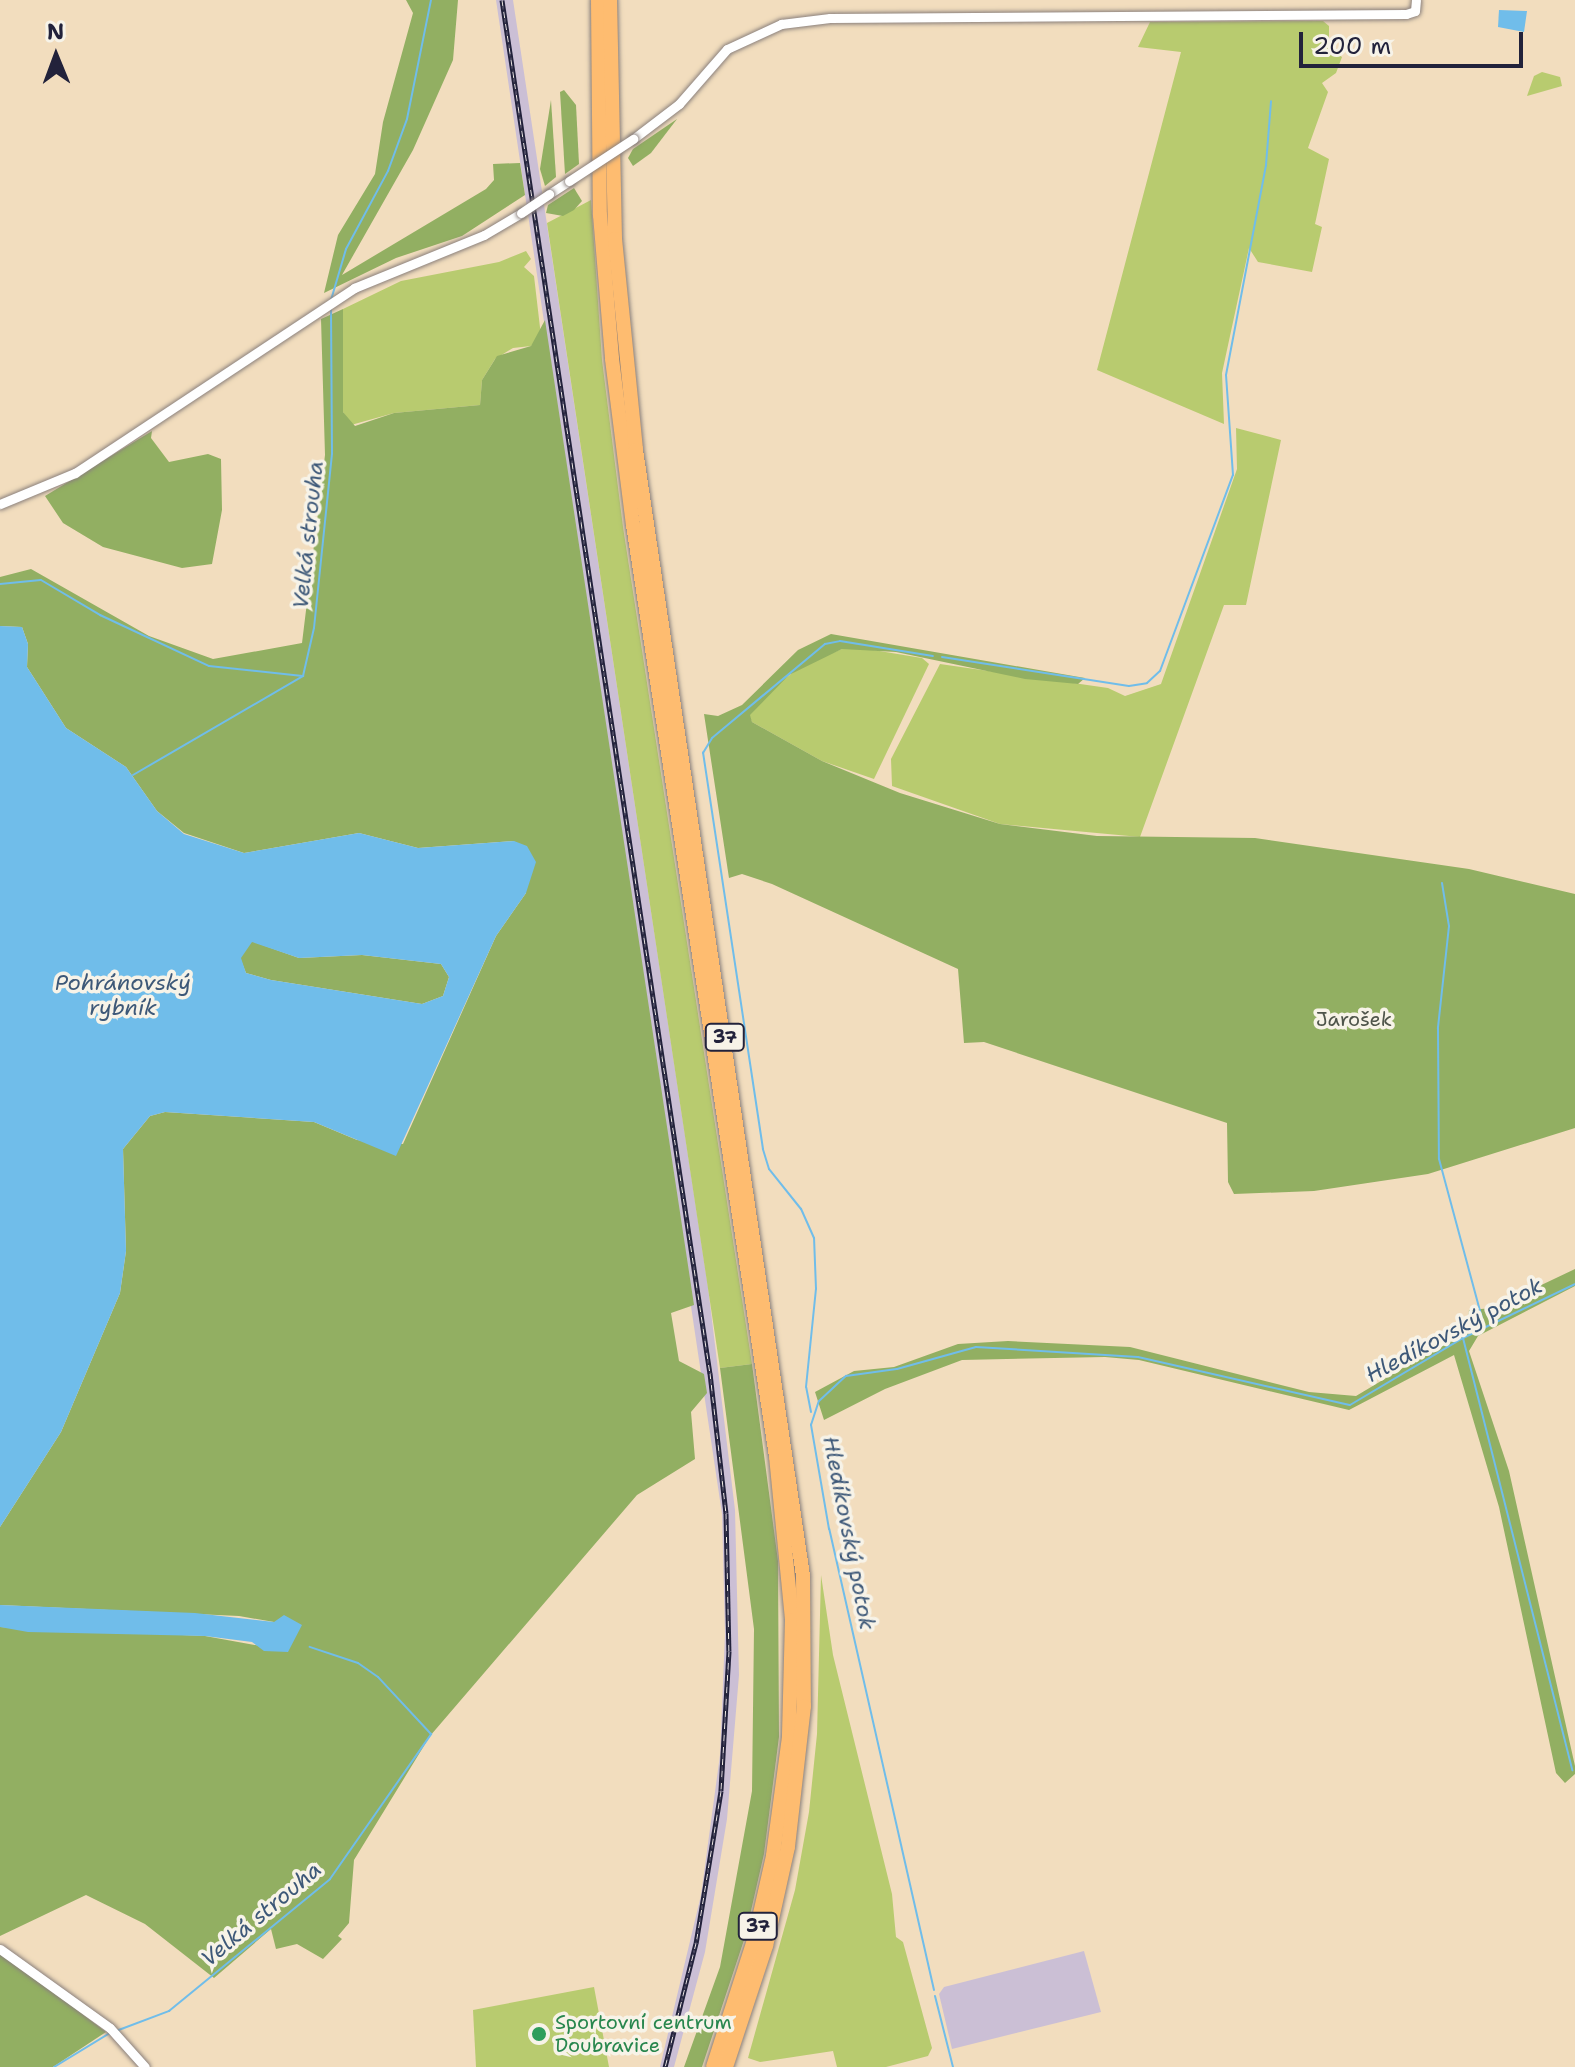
<!DOCTYPE html>
<meta charset="utf-8">
<style>
body{margin:0}
#map{position:relative;width:1575px;height:2067px;overflow:hidden;background:#f2ddbe;font-family:"Shantell Sans",sans-serif}
div>[style]{position:absolute}
[style*='--x']{left:calc(var(--x)*1px);top:calc(var(--y)*1px);width:calc(var(--w)*1px);rotate:calc(var(--a)*1deg)}
.industrial>*{inset:0;background:#cbbfd5}
.green>*{inset:0;background:#b8cb6f}
.forest>*{inset:0;background:#92af62}
.water>*{inset:0;background:#70bdea}
.stream>*{height:2px;margin:-1px;padding:0 1px;transform-origin:1px;border-radius:1px;background:#70bdea}
.roads{filter:drop-shadow(0 0 2px #8a807c) drop-shadow(0 0 2px #8a807c)}
.minor>*{height:9px;margin:-4.5px;padding:0 4.5px;transform-origin:4.5px;border-radius:4.5px;background:#fff}
.highway>*{height:14px;margin:-7px;padding:0 7px;transform-origin:7px;border-radius:7px;background:#febc70}
.rail>*{height:5px;margin-top:-2.5px;transform-origin:0;background:repeating-linear-gradient(90deg,#f7f3e8 0 6px,#22223b 0 12px);box-sizing:border-box;border-block:2px solid #22223b}
.bridges{filter:drop-shadow(0 0 2px #8a807c) drop-shadow(0 0 2px #8a807c)}
.minor-bridge>*{height:9px;margin:-4.5px;padding:0 4.5px;transform-origin:4.5px;border-radius:4.5px;background:#fff}
.dots>*{width:22px;height:22px;translate:-50% -50%;box-sizing:border-box;border:4px solid #f7f3e8;border-radius:50%}
span{translate:-50% -50%;white-space:nowrap;text-align:center;line-height:1.15;-webkit-text-stroke:7px #f7f3e8;paint-order:stroke}
.shield-label span{padding:2px 6px;background:#f7f3e8;border:2px solid;border-radius:6px;-webkit-text-stroke-width:0}
.shield-label{font-size:18px;color:#22223b;font-weight:700}
.park-label{font-size:20px;color:#4f554b}
.leisure-label{font-size:20px;color:#27864d}
.left{translate:0 -50%;text-align:left}
.water-label{font-size:22px;color:#3d5878;font-style:italic}
.north{position:absolute;left:16px;top:16px;width:80px;height:80px;-webkit-text-stroke:6px #f7f3e8;paint-order:stroke;rotate:359deg;font-size:22px;font-weight:700;line-height:32px;text-align:center;color:#22223b}
.north::after{content:'';display:block;margin:auto;width:28px;height:36px;background:#22223b;clip-path:polygon(50% 0,100% 100%,50% 72%,0 100%)}
.scale{position:absolute;left:1299px;top:32px;width:224px;height:36px;box-sizing:border-box;border:4px solid #22223b;border-top:0;padding-left:10px;font-size:24px;line-height:28px;white-space:nowrap;color:#22223b;-webkit-text-stroke:6px #f7f3e8;paint-order:stroke}
</style>
<div id="map">
<div class="industrial">
<i style="clip-path:polygon(496px 0,513px 0,708px 1287px,735px 1510px,739px 1675px,727px 1819px,705px 1952px,674px 2067px,660px 2067px,701px 1895px,720px 1755px,725px 1634px,722px 1514px)"></i>
<i style="clip-path:polygon(1084px 1951px,1101px 2012px,952px 2049px,939px 1994px,944px 1987px)"></i>
</div>
<div class="green">
<i style="clip-path:polygon(1150px 22px,1323px 21px,1329px 26px,1329px 48px,1342px 57px,1336px 73px,1322px 83px,1328px 92px,1308px 148px,1329px 159px,1315px 224px,1322px 227px,1312px 272px,1258px 262px,1249px 248px,1222px 373px,1224px 424px,1097px 370px,1181px 52px,1138px 47px)"></i>
<i style="clip-path:polygon(1542px 72px,1560px 77px,1562px 86px,1527px 96px,1534px 76px)"></i>
<i style="clip-path:polygon(591px 200px,602px 360px,623px 527px,752px 1364px,720px 1368px,547px 223px)"></i>
<i style="clip-path:polygon(526px 251px,531px 259px,524px 267px,534px 276px,541px 336px,531px 346px,513px 348px,495px 359px,482px 380px,480px 405px,394px 413px,351px 425px,343px 412px,341px 386px,343px 309px,401px 281px,499px 262px)"></i>
<i style="clip-path:polygon(1236px 428px,1281px 440px,1246px 605px,1224px 605px,1140px 837px,1000px 824px,892px 786px,891px 759px,940px 664px,1108px 688px,1125px 696px,1161px 684px,1237px 469px)"></i>
<i style="clip-path:polygon(861px 648px,922px 658px,929px 664px,874px 779px,822px 761px,752px 722px,749px 715px,770px 690px,803px 665px,842px 649px)"></i>
<i style="clip-path:polygon(821px 1575px,833px 1655px,892px 1894px,896px 1937px,903px 1942px,932px 2048px,928px 2056px,886px 2067px,837px 2067px,833px 2051px,760px 2062px,748px 2058px,795px 1890px,809px 1812px,817px 1734px)"></i>
<i style="clip-path:polygon(594px 1987px,609px 2067px,476px 2067px,473px 2010px)"></i>
</div>
<div class="forest">
<i style="clip-path:polygon(406px 0,458px 0,453px 60px,413px 150px,342px 275px,486px 189px,494px 180px,493px 164px,520px 163px,525px 195px,462px 236px,396px 258px,324px 293px,338px 235px,375px 174px,383px 122px,413px 13px)"></i>
<i style="clip-path:polygon(564px 90px,576px 105px,579px 164px,565px 174px,560px 92px)"></i>
<i style="clip-path:polygon(551px 100px,556px 177px,545px 186px,540px 169px)"></i>
<i style="clip-path:polygon(677px 119px,651px 153px,633px 166px,628px 158px,633px 149px)"></i>
<i style="clip-path:polygon(574px 188px,582px 201px,574px 210px,563px 216px,546px 213px,548px 205px)"></i>
<i style="clip-path:polygon(343px 309px,343px 412px,355px 426px,394px 413px,480px 405px,482px 380px,497px 356px,531px 346px,545px 320px,694px 1305px,671px 1313px,679px 1361px,704px 1374px,707px 1393px,691px 1412px,695px 1459px,637px 1495px,430px 1736px,354px 1860px,349px 1923px,338px 1936px,342px 1939px,323px 1959px,297px 1944px,276px 1949px,271px 1929px,214px 1978px,145px 1924px,86px 1895px,0 1936px,0 1627px,205px 1636px,288px 1651px,274px 1622px,239px 1616px,0 1605px,0 1527px,61px 1432px,120px 1293px,126px 1251px,123px 1149px,150px 1116px,165px 1112px,314px 1122px,357px 1140px,403px 1144px,496px 936px,526px 893px,514px 841px,418px 848px,359px 833px,244px 853px,184px 833px,157px 811px,126px 767px,66px 728px,27px 667px,28px 644px,22px 627px,0 626px,0 577px,31px 569px,149px 636px,213px 659px,302px 643px,325px 455px,321px 319px)"></i>
<i style="clip-path:polygon(152px 431px,151px 438px,169px 462px,208px 454px,221px 459px,222px 510px,212px 564px,182px 568px,103px 547px,63px 523px,45px 496px)"></i>
<i style="clip-path:polygon(831px 634px,1085px 678px,1078px 684px,1025px 679px,896px 652px,842px 649px,789px 675px,750px 715px,752px 722px,822px 761px,900px 793px,1000px 824px,1097px 836px,1255px 838px,1469px 869px,1575px 894px,1575px 1128px,1428px 1174px,1314px 1191px,1234px 1194px,1228px 1182px,1227px 1123px,984px 1042px,964px 1043px,958px 969px,772px 884px,742px 874px,729px 878px,704px 714px,718px 716px,742px 705px,798px 650px)"></i>
<i style="clip-path:polygon(251px 941px,299px 958px,362px 955px,441px 964px,449px 977px,443px 996px,422px 1004px,271px 980px,246px 973px,240px 958px)"></i>
<i style="clip-path:polygon(1575px 1269px,1575px 1286px,1478px 1336px,1469px 1351px,1509px 1471px,1575px 1766px,1575px 1774px,1565px 1783px,1556px 1773px,1499px 1507px,1454px 1355px,1349px 1410px,1139px 1360px,1105px 1357px,962px 1360px,885px 1389px,824px 1420px,815px 1392px,854px 1371px,894px 1367px,958px 1344px,1008px 1341px,1130px 1347px,1309px 1392px,1356px 1396px,1458px 1335px,1468px 1323px,1469px 1310px,1493px 1308px)"></i>
<i style="clip-path:polygon(752px 1364px,778px 1561px,779px 1737px,764px 1854px,745px 1937px,702px 2067px,684px 2067px,720px 1967px,752px 1791px,754px 1629px,720px 1368px)"></i>
<i style="clip-path:polygon(0 1953px,20px 1967px,106px 2032px,53px 2067px,0 2067px)"></i>
</div>
<div class="water">
<i style="clip-path:polygon(1499px 10px,1527px 11px,1524px 32px,1498px 27px)"></i>
<i style="clip-path:polygon(evenodd,0 626px,22px 627px,28px 644px,27px 667px,66px 728px,126px 767px,157px 811px,184px 834px,244px 853px,359px 833px,418px 848px,514px 841px,527px 846px,536px 862px,526px 893px,496px 936px,396px 1156px,314px 1122px,165px 1112px,150px 1116px,123px 1149px,126px 1251px,120px 1293px,61px 1432px,0 1527px,0 626px,252px 942px,299px 958px,362px 955px,441px 964px,449px 977px,443px 996px,422px 1004px,271px 980px,246px 973px,241px 958px,252px 942px)"></i>
<i style="clip-path:polygon(0 1605px,195px 1613px,274px 1622px,284px 1615px,302px 1625px,288px 1652px,264px 1651px,252px 1642px,205px 1636px,28px 1632px,0 1627px)"></i>
</div>
<div class="stream">
<i style="--x:331;--y:300;--w:53;--a:-73.6"></i>
<i style="--x:346;--y:249;--w:89;--a:-61.7"></i>
<i style="--x:388;--y:171;--w:55;--a:-69.9"></i>
<i style="--x:407;--y:119;--w:121;--a:-78.6"></i>
<i style="--x:0;--y:584;--w:41;--a:-5.6"></i>
<i style="--x:41;--y:580;--w:69;--a:30.7"></i>
<i style="--x:100;--y:615;--w:120;--a:25.1"></i>
<i style="--x:209;--y:666;--w:94;--a:6.1"></i>
<i style="--x:942;--y:657;--w:189;--a:8.8"></i>
<i style="--x:1129;--y:686;--w:18;--a:-9"></i>
<i style="--x:1147;--y:683;--w:18;--a:-43"></i>
<i style="--x:1160;--y:671;--w:209;--a:-69.6"></i>
<i style="--x:1233;--y:475;--w:100;--a:-94"></i>
<i style="--x:1226;--y:375;--w:214;--a:-79.2"></i>
<i style="--x:1266;--y:165;--w:64;--a:-85.5"></i>
<i style="--x:133;--y:775;--w:197;--a:-30.2"></i>
<i style="--x:303;--y:676;--w:49;--a:-77.1"></i>
<i style="--x:314;--y:628;--w:175;--a:-84.1"></i>
<i style="--x:332;--y:454;--w:144;--a:-90.4"></i>
<i style="--x:1442;--y:883;--w:44;--a:80.8"></i>
<i style="--x:1449;--y:926;--w:103;--a:96.2"></i>
<i style="--x:1438;--y:1028;--w:131;--a:89.6"></i>
<i style="--x:1439;--y:1159;--w:173;--a:74.9"></i>
<i style="--x:1463;--y:1338;--w:446;--a:75.8"></i>
<i style="--x:811;--y:1412;--w:25;--a:-101"></i>
<i style="--x:806;--y:1387;--w:99;--a:-84.2"></i>
<i style="--x:816;--y:1289;--w:51;--a:-92.2"></i>
<i style="--x:814;--y:1238;--w:32;--a:-114"></i>
<i style="--x:801;--y:1209;--w:51;--a:-128.7"></i>
<i style="--x:769;--y:1169;--w:21;--a:-107"></i>
<i style="--x:763;--y:1149;--w:401;--a:-98.6"></i>
<i style="--x:703;--y:753;--w:17;--a:-59"></i>
<i style="--x:712;--y:738;--w:147;--a:-39.8"></i>
<i style="--x:825;--y:644;--w:15;--a:-11"></i>
<i style="--x:840;--y:641;--w:94;--a:9.2"></i>
<i style="--x:934;--y:1990;--w:473;--a:-102.8"></i>
<i style="--x:829;--y:1529;--w:106;--a:-99.8"></i>
<i style="--x:811;--y:1425;--w:25;--a:-72"></i>
<i style="--x:819;--y:1401;--w:37;--a:-43"></i>
<i style="--x:846;--y:1376;--w:51;--a:-7.8"></i>
<i style="--x:897;--y:1369;--w:82;--a:-15.6"></i>
<i style="--x:976;--y:1347;--w:162;--a:3.5"></i>
<i style="--x:1138;--y:1357;--w:217;--a:12.8"></i>
<i style="--x:1350;--y:1405;--w:131;--a:-30.7"></i>
<i style="--x:1463;--y:1338;--w:124;--a:-25.7"></i>
<i style="--x:935;--y:1996;--w:73;--a:75.8"></i>
<i style="--x:116;--y:2031;--w:57;--a:-20.7"></i>
<i style="--x:169;--y:2011;--w:208;--a:-39.3"></i>
<i style="--x:330;--y:1879;--w:177;--a:-55.1"></i>
<i style="--x:431;--y:1734;--w:78;--a:-132.9"></i>
<i style="--x:378;--y:1677;--w:24;--a:-145"></i>
<i style="--x:358;--y:1663;--w:51;--a:-161.6"></i>
<i style="--x:54;--y:2067;--w:66;--a:-31.3"></i>
</div>
<div class="roads">
<div class="minor">
<i style="--x:633;--y:139;--w:58;--a:-37.3"></i>
<i style="--x:679;--y:104;--w:73;--a:-48.9"></i>
<i style="--x:727;--y:49;--w:60;--a:-24.8"></i>
<i style="--x:781;--y:24;--w:49;--a:-7"></i>
<i style="--x:830;--y:18;--w:576;--a:-0.4"></i>
<i style="--x:1406;--y:14;--w:9;--a:-18"></i>
<i style="--x:1415;--y:11;--w:11;--a:-85"></i>
<i style="--x:549;--y:194;--w:24;--a:-33"></i>
<i style="--x:0;--y:504;--w:81;--a:-22.5"></i>
<i style="--x:75;--y:473;--w:335;--a:-33.5"></i>
<i style="--x:354;--y:288;--w:140;--a:-22.2"></i>
<i style="--x:484;--y:235;--w:43;--a:-30.7"></i>
<i style="--x:0;--y:1949;--w:135;--a:35.7"></i>
<i style="--x:110;--y:2028;--w:52;--a:48.1"></i>
</div>
<div class="highway">
<i style="--x:598;--y:0;--w:215;--a:89.5"></i>
<i style="--x:600;--y:215;--w:144;--a:85.2"></i>
<i style="--x:612;--y:359;--w:167;--a:82.8"></i>
<i style="--x:633;--y:525;--w:942;--a:81.27"></i>
<i style="--x:776;--y:1456;--w:165;--a:84.4"></i>
<i style="--x:792;--y:1620;--w:117;--a:91.5"></i>
<i style="--x:789;--y:1737;--w:120;--a:97.7"></i>
<i style="--x:773;--y:1856;--w:86;--a:102.7"></i>
<i style="--x:754;--y:1940;--w:133;--a:107.9"></i>
<i style="--x:610;--y:0;--w:239;--a:88.8"></i>
<i style="--x:615;--y:239;--w:212;--a:84.3"></i>
<i style="--x:636;--y:450;--w:1138;--a:81.56"></i>
<i style="--x:803;--y:1576;--w:130;--a:89.6"></i>
<i style="--x:804;--y:1706;--w:142;--a:96.5"></i>
<i style="--x:788;--y:1847;--w:101;--a:102.5"></i>
<i style="--x:766;--y:1946;--w:127;--a:108.3"></i>
</div>
</div>
<div class="rail">
<i style="--x:502;--y:0;--w:1389;--a:81.39"></i>
<i style="--x:710;--y:1373;--w:141;--a:83.5"></i>
<i style="--x:726;--y:1513;--w:138;--a:88.8"></i>
<i style="--x:729;--y:1651;--w:140;--a:93.3"></i>
<i style="--x:721;--y:1791;--w:154;--a:99.3"></i>
<i style="--x:696;--y:1943;--w:128;--a:104"></i>
</div>
<div class="bridges">
<div class="minor-bridge">
<i style="--x:569;--y:181;--w:77;--a:-33.3"></i>
<i style="--x:521;--y:213;--w:34;--a:-34"></i>
</div>
</div>
<div class="dots">
<i style="left:539px;top:2034px;background:#2e9e5b"></i>
</div>
<div class="shield-label">
<span style="left:725px;top:1037px">37</span>
<span style="left:758px;top:1926px">37</span>
</div>
<div class="park-label">
<span style="left:1354px;top:1019px">Jarošek</span>
</div>
<div class="leisure-label">
<span class="left" style="left:555px;top:2034px">Sportovní centrum<br>Doubravice</span>
</div>
<div class="water-label">
<span style="left:308px;top:535px;rotate:-84deg">Velká strouha</span>
<span style="left:123px;top:995px">Pohránovský<br>rybník</span>
<span style="left:1454px;top:1330px;rotate:-28deg">Hledíkovský potok</span>
<span style="left:849px;top:1533px;rotate:79deg">Hledíkovský potok</span>
<span style="left:261px;top:1914px;rotate:-40deg">Velká strouha</span>
</div>
<div class="north">N</div>
<div class="scale">200 m</div>
</div>
